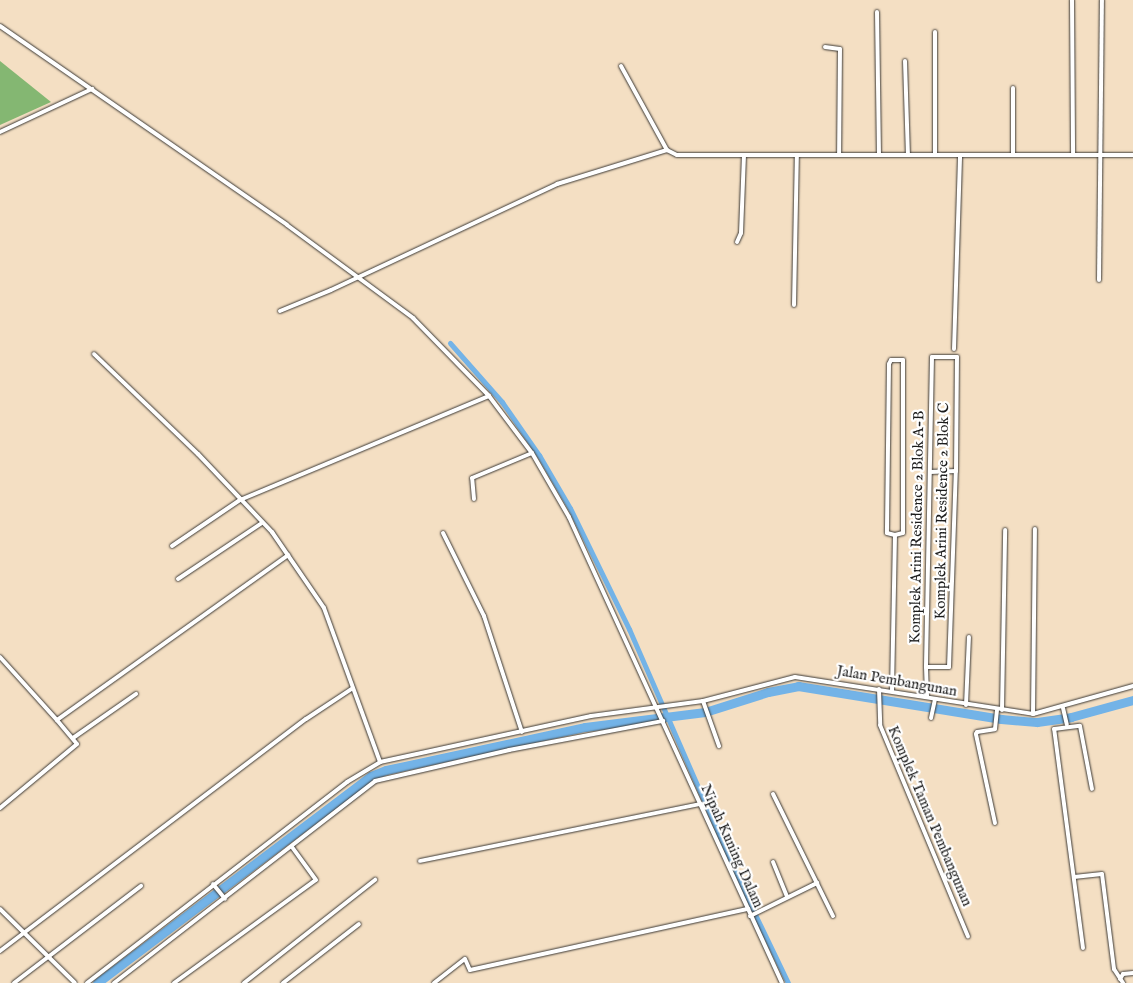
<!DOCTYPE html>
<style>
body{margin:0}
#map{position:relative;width:1133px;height:983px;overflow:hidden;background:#f4dfc3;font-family:"IM FELL English",serif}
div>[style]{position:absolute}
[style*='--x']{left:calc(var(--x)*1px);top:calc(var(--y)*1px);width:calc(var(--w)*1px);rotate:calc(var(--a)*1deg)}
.forest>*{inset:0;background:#84b772}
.canal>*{height:5px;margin:-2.5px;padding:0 2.5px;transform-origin:2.5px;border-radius:2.5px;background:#73b3e7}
.river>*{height:9px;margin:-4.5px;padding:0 4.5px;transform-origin:4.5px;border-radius:4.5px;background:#73b3e7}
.roads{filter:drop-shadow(0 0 1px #3c3935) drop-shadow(0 0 1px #3c3935)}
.minor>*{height:4px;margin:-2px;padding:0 2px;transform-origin:2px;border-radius:2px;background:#fff}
span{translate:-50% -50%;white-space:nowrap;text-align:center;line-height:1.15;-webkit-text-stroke:4.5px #fff;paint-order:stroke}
.street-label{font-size:15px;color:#1c1c1c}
</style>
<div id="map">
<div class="forest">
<i style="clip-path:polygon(0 61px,51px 102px,0 125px)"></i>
</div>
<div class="canal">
<i style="--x:450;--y:343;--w:79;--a:48.6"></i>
<i style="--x:502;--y:402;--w:65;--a:55.1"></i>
<i style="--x:539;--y:455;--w:61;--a:59.7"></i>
<i style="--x:570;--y:508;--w:135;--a:64"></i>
<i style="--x:629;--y:629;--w:273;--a:66.4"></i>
<i style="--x:738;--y:879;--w:115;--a:64.3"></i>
</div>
<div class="river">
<i style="--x:97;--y:983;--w:343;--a:-37.1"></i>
<i style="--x:371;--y:776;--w:16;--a:-22"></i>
<i style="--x:386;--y:770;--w:204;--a:-12.2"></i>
<i style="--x:585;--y:727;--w:121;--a:-7.1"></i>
<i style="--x:705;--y:712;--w:66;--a:-17.6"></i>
<i style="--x:768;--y:692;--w:31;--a:-11"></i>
<i style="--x:798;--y:686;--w:206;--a:9.2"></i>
<i style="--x:1001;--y:719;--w:36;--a:5"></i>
<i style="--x:1037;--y:722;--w:34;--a:-8"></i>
<i style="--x:1071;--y:717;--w:64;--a:-15.3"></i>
</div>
<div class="roads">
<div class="minor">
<i style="--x:1072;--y:0;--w:154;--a:89.6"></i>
<i style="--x:877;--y:12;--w:143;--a:89.2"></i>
<i style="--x:0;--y:26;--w:349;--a:34.7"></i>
<i style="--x:287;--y:225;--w:157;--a:36.4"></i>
<i style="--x:413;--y:318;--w:109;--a:45.7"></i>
<i style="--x:489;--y:396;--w:71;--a:53"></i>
<i style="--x:532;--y:453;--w:74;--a:60"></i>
<i style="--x:569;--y:517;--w:512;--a:65.44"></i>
<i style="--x:935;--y:32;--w:123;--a:90"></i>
<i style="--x:825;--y:47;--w:15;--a:8"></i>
<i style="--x:840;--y:49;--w:106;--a:90.5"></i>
<i style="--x:905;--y:61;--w:94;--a:88.2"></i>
<i style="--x:621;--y:66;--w:96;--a:61.3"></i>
<i style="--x:667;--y:150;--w:11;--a:27"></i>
<i style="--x:677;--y:155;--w:456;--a:0"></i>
<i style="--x:1013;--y:88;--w:66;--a:90"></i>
<i style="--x:0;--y:132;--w:102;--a:-25.1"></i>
<i style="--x:737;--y:242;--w:10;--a:-66"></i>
<i style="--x:741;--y:233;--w:78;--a:-87.8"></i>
<i style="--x:1099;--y:280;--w:280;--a:-89.4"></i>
<i style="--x:794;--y:305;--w:150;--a:-88.9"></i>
<i style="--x:280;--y:311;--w:55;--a:-22.4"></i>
<i style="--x:331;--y:290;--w:250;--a:-25.1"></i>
<i style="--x:557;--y:184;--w:115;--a:-17.2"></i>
<i style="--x:954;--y:349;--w:194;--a:-88.2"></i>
<i style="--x:94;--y:354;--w:144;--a:43.9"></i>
<i style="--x:198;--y:454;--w:108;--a:46.5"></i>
<i style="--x:272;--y:532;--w:92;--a:55.6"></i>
<i style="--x:324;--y:608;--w:164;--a:70"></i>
<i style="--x:930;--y:472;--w:26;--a:-2"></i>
<i style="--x:474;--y:499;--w:21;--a:-95"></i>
<i style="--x:472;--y:478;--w:65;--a:-22.6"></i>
<i style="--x:443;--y:533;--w:93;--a:63.7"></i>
<i style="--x:484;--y:616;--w:122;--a:71.9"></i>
<i style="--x:172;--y:546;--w:82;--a:-34.1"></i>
<i style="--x:240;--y:500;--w:270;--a:-22.7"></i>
<i style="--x:178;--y:579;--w:101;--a:-33.7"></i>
<i style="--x:0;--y:657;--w:85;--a:47.9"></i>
<i style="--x:926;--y:667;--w:23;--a:0"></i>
<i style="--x:949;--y:667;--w:196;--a:-88"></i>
<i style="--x:956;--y:471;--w:114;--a:-89.5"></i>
<i style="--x:957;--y:357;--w:25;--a:180"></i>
<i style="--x:932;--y:357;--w:256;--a:91.1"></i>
<i style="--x:927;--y:613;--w:54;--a:91.1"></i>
<i style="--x:926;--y:667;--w:30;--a:88"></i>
<i style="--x:879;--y:689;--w:36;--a:88"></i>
<i style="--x:880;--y:725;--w:229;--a:67.4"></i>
<i style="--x:892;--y:691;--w:156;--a:-88.9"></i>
<i style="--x:895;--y:535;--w:8;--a:-14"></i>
<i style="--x:903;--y:533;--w:173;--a:-90"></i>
<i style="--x:903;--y:360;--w:12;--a:180"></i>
<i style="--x:891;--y:360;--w:4;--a:117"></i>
<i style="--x:889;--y:364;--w:169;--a:90.7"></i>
<i style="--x:887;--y:533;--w:8;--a:14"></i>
<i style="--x:703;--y:701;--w:48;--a:70.4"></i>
<i style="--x:966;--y:705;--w:68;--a:-87.5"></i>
<i style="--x:1063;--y:708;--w:17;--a:77"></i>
<i style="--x:1002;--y:710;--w:180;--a:-89"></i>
<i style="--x:1033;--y:714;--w:185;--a:-89.4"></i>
<i style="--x:931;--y:718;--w:19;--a:-78"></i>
<i style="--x:73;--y:738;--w:77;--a:-34.9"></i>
<i style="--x:773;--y:794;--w:136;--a:63.8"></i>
<i style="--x:0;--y:808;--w:100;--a:-39.7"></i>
<i style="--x:77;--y:744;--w:31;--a:-130"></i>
<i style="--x:57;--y:720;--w:284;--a:-35.5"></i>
<i style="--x:995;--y:823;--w:91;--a:-102.1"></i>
<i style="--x:976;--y:734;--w:2;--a:-63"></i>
<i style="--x:977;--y:732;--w:18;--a:-9"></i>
<i style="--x:995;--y:729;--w:19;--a:-84"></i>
<i style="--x:420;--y:861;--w:287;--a:-11.5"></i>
<i style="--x:773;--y:862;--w:37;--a:68"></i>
<i style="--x:1074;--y:877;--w:28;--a:-6"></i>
<i style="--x:1102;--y:874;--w:96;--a:82.8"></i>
<i style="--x:1114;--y:969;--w:17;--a:57"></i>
<i style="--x:213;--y:884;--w:19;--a:51"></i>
<i style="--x:0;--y:909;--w:105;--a:44.6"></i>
<i style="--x:750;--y:916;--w:75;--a:-26.2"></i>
<i style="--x:1083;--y:948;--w:221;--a:-97.5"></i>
<i style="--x:1054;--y:729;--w:26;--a:-7"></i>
<i style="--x:1080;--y:726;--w:64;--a:79.2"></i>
<i style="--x:0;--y:951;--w:384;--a:-37.2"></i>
<i style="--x:306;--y:719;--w:56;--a:-33.4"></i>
<i style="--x:1120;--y:979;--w:6;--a:-59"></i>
<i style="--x:1123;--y:974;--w:10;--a:-6"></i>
<i style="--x:14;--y:983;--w:160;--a:-37.4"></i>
<i style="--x:87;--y:983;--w:329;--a:-37.7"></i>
<i style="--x:347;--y:782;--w:39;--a:-31"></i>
<i style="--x:380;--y:762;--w:216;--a:-12.3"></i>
<i style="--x:591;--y:716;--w:113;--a:-7.6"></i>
<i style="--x:703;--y:701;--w:95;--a:-14.6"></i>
<i style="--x:795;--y:677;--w:241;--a:8.8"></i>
<i style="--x:1033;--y:714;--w:104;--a:-15.6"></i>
<i style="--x:114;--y:983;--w:330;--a:-37.7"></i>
<i style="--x:375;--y:781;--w:138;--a:-13"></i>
<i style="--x:509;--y:750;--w:157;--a:-10.7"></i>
<i style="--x:174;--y:983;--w:175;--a:-36"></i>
<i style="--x:316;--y:880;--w:41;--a:-126"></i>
<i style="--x:244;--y:983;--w:167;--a:-38.2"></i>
<i style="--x:283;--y:983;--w:96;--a:-37.8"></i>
<i style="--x:434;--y:983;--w:39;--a:-38"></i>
<i style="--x:465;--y:959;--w:12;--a:66"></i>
<i style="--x:470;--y:970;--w:285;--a:-12.4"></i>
</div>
</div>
<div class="street-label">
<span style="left:942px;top:511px;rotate:-89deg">Komplek Arini Residence 2 Blok C</span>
<span style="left:917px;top:527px;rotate:-89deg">Komplek Arini Residence 2 Blok A-B</span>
<span style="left:897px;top:681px;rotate:10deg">Jalan Pembangunan</span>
<span style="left:930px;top:816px;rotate:67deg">Komplek Taman Pembangunan</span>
<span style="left:732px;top:846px;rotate:66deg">Nipah Kuning Dalam</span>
</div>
</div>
